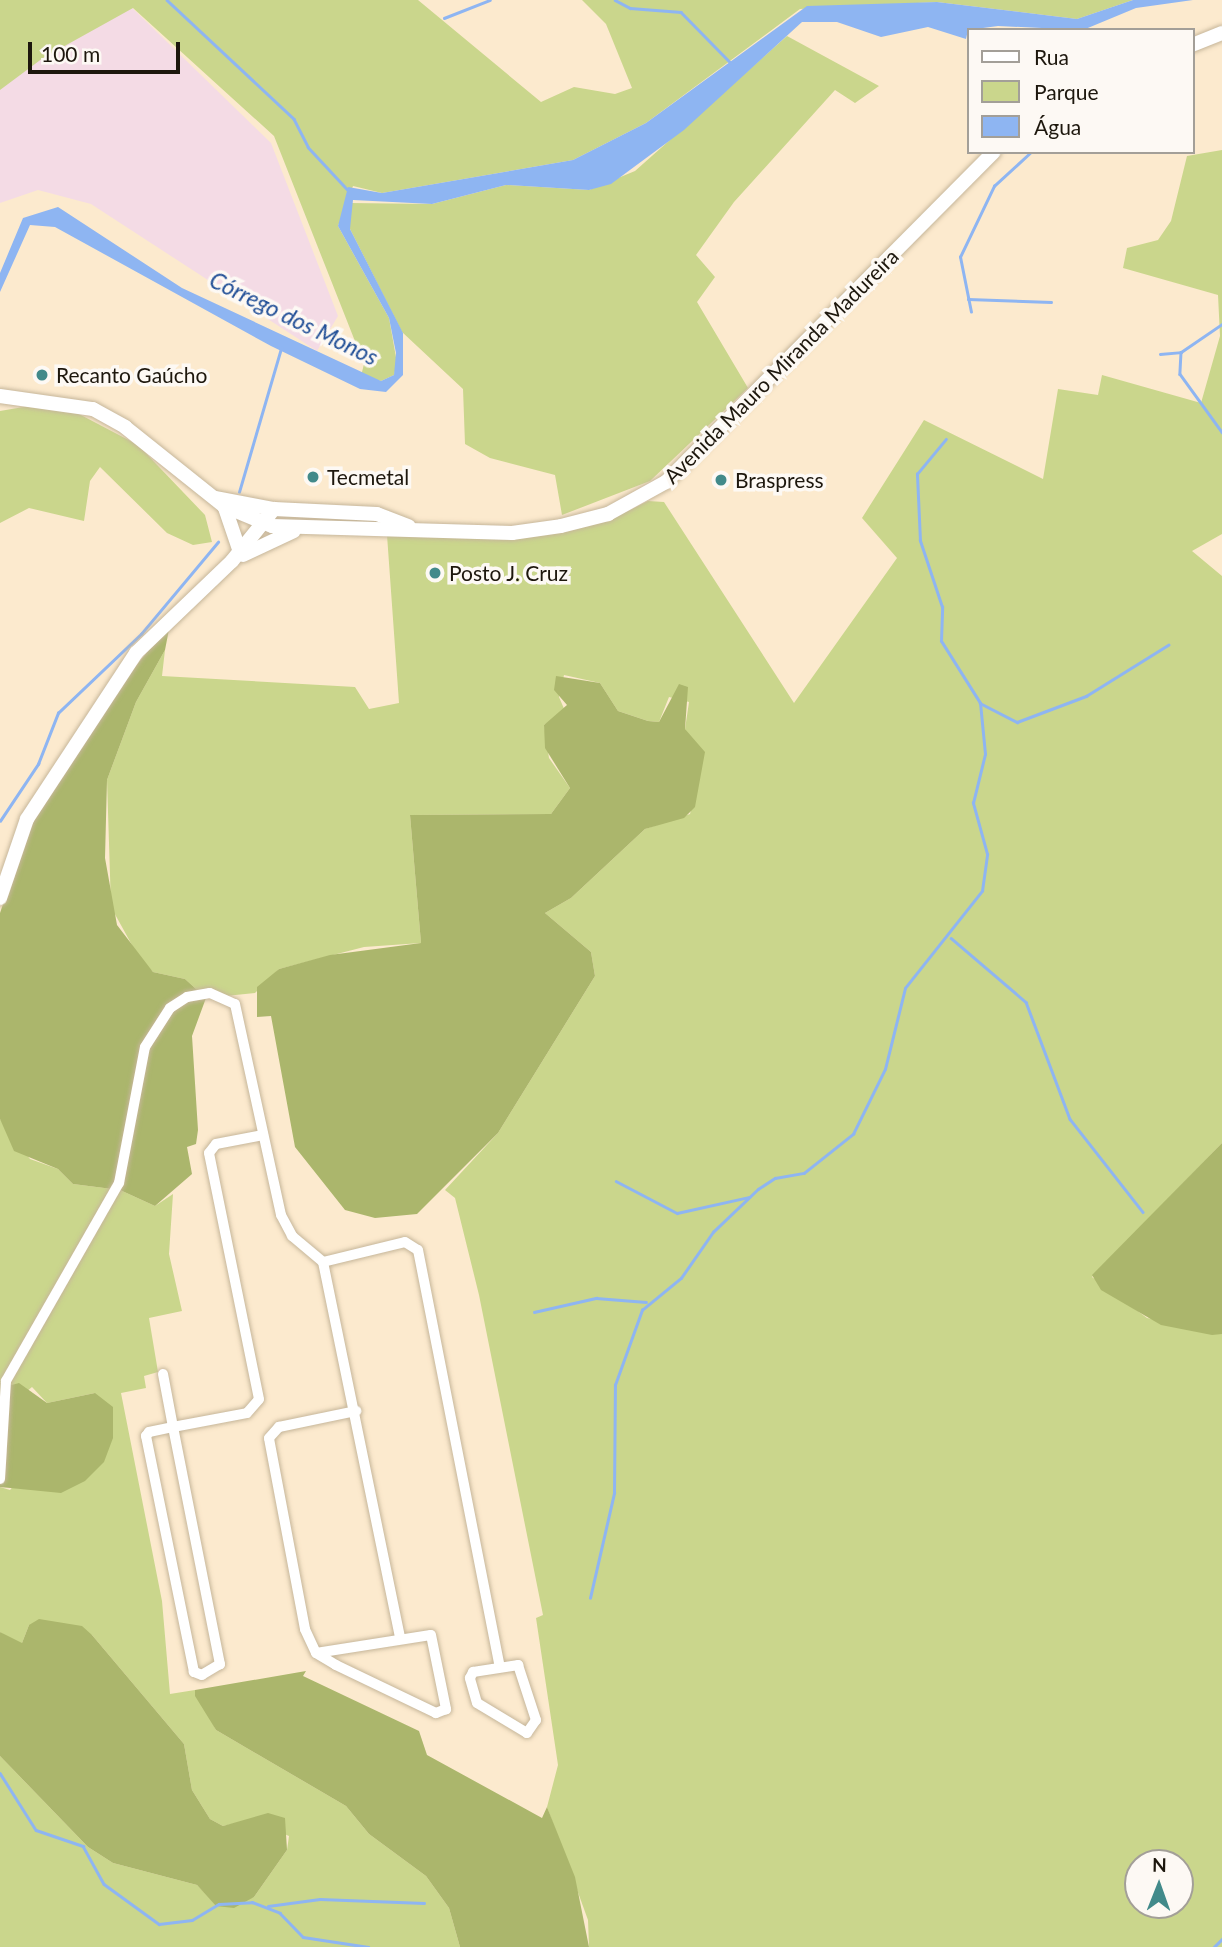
<!DOCTYPE html>
<meta charset="utf-8">
<style>
body{margin:0}
#map{position:relative;width:1222px;height:1947px;overflow:hidden;background:#fceace;font-family:Lato,sans-serif}
div>[style]{position:absolute}
[style*='--x']{left:calc(var(--x)*1px);top:calc(var(--y)*1px);width:calc(var(--w)*1px);rotate:calc(var(--a)*1deg)}
.commercial>*{inset:0;background:#f4dbe5}
.green>*{inset:0;background:#cad68c}
.forest>*{inset:0;background:#abb66c}
.water>*{inset:0;background:#8eb5f2}
.stream>*{height:2.5px;margin:-1.25px;padding:0 1.25px;transform-origin:1.25px;border-radius:1.25px;background:#8eb5f2}
.roads{filter:drop-shadow(0 0 2px #c6b69a) drop-shadow(0 0 2px #c6b69a)}
.street>*{height:10px;margin:-5px;padding:0 5px;transform-origin:5px;border-radius:5px;background:#fff}
.secondary>*{height:14px;margin:-7px;padding:0 7px;transform-origin:7px;border-radius:7px;background:#fff}
.dots>*{width:19px;height:19px;translate:-50% -50%;box-sizing:border-box;border:4px solid #fdf9f4;border-radius:50%}
span{translate:-50% -50%;white-space:nowrap;text-align:center;line-height:1.15;-webkit-text-stroke:7px #fdf9f4;paint-order:stroke}
.street-label{font-size:21px;color:#1d170d}
.poi-label{font-size:21px;color:#1d170d}
.left{translate:0 -50%;text-align:left}
.water-label{font-size:23px;color:#204e96;font-style:italic}
.legend{position:absolute;left:967px;top:28px;width:228px;height:126px;box-sizing:border-box;background:#fdf9f4;border:2px solid #a39f98;margin:0;padding:9px 12px;list-style:none;font-size:21px;color:#1d170d}
.legend li{display:flex;align-items:center;gap:14px;height:35px}
.legend b{width:35px;border:2px solid #a39f98}
.north{position:absolute;left:1124px;top:1849px;width:70px;height:70px;box-sizing:border-box;background:#fdf9f4;border:2px solid #a39f98;border-radius:50%;rotate:1deg;font-size:19px;font-weight:700;line-height:28px;text-align:center;color:#1d170d}
.north::after{content:'';display:block;margin:auto;width:24px;height:32px;background:#428a8a;clip-path:polygon(50% 0,100% 100%,50% 72%,0 100%)}
.scale{position:absolute;left:28px;top:42px;width:152px;height:32px;box-sizing:border-box;border:4px solid #1d170d;border-top:0;padding-left:9px;font-size:21px;line-height:24px;white-space:nowrap;color:#1d170d;-webkit-text-stroke:5px #fdf9f4;paint-order:stroke}
</style>
<div id="map">
<div class="commercial">
<i style="clip-path:polygon(124px 0,271px 143px,338px 316px,317px 351px,91px 204px,38px 190px,0 203px,0 85px)"></i>
</div>
<div class="green">
<i style="clip-path:polygon(0 0,418px 0,541px 102px,574px 87px,615px 94px,632px 88px,606px 24px,582px 0,1133px 0,1077px 19px,937px 2px,800px 9px,646px 123px,573px 160px,382px 193px,353px 186px,338px 226px,389px 318px,397px 363px,394px 375px,381px 381px,361px 376px,364px 364px,274px 136px,133px 8px,43px 58px,0 90px)"></i>
<i style="clip-path:polygon(787px 36px,879px 86px,855px 103px,835px 90px,734px 202px,696px 255px,715px 277px,697px 302px,748px 388px,650px 481px,562px 515px,555px 475px,490px 458px,465px 444px,463px 389px,402px 332px,350px 229px,350px 203px,432px 204px,506px 185px,589px 190px,635px 171px)"></i>
<i style="clip-path:polygon(evenodd,1222px 150px,1222px 534px,1192px 551px,1222px 576px,1222px 1143px,1092px 1277px,1147px 1318px,1222px 1334px,1222px 1947px,589px 1947px,588px 1920px,547px 1807px,558px 1765px,536px 1618px,543px 1615px,479px 1295px,455px 1198px,445px 1190px,498px 1133px,595px 976px,591px 952px,545px 913px,571px 898px,645px 829px,690px 814px,700px 772px,685px 729px,689px 702px,669px 697px,659px 722px,648px 721px,618px 711px,600px 683px,564px 675px,559px 697px,565px 711px,544px 725px,549px 758px,570px 788px,551px 814px,410px 815px,421px 943px,364px 947px,279px 969px,255px 993px,206px 998px,185px 979px,153px 972px,138px 956px,111px 907px,107px 780px,136px 702px,165px 650px,162px 676px,355px 687px,369px 709px,399px 703px,387px 535px,493px 538px,626px 512px,648px 501px,664px 502px,794px 703px,897px 558px,862px 518px,924px 420px,1043px 479px,1058px 389px,1098px 395px,1102px 375px,1201px 403px,1220px 336px,1218px 295px,1123px 268px,1127px 248px,1158px 240px,1171px 221px,1187px 156px,1222px 150px,1138px 1863px,1180px 1863px,1180px 1905px,1138px 1905px,1138px 1863px)"></i>
<i style="clip-path:polygon(35px 405px,79px 414px,138px 445px,205px 515px,212px 542px,193px 545px,167px 533px,100px 467px,90px 481px,84px 521px,29px 508px,0 523px,0 411px)"></i>
<i style="clip-path:polygon(0 1119px,30px 1159px,58px 1169px,73px 1184px,120px 1190px,155px 1206px,173px 1194px,169px 1254px,182px 1311px,149px 1318px,158px 1372px,144px 1376px,146px 1388px,121px 1393px,162px 1601px,170px 1694px,195px 1690px,216px 1730px,346px 1806px,369px 1834px,426px 1876px,449px 1908px,460px 1947px,0 1947px,0 1756px,88px 1847px,113px 1863px,197px 1885px,217px 1906px,254px 1897px,287px 1850px,289px 1836px,250px 1820px,223px 1826px,210px 1819px,192px 1790px,184px 1744px,92px 1635px,29px 1625px,22px 1643px,15px 1643px,0 1632px,0 1487px,10px 1490px,95px 1393px,47px 1403px,32px 1387px,0 1414px)"></i>
</div>
<div class="forest">
<i style="clip-path:polygon(170px 624px,165px 650px,136px 702px,107px 780px,105px 858px,117px 925px,153px 972px,185px 979px,206px 998px,192px 1036px,198px 1130px,196px 1144px,187px 1147px,192px 1174px,155px 1206px,120px 1190px,73px 1184px,58px 1169px,14px 1151px,0 1119px,0 913px,28px 830px,126px 678px)"></i>
<i style="clip-path:polygon(556px 676px,600px 683px,618px 711px,648px 721px,659px 722px,679px 684px,688px 687px,685px 729px,705px 752px,695px 807px,684px 818px,645px 829px,571px 898px,545px 913px,591px 952px,595px 976px,498px 1133px,417px 1214px,375px 1218px,345px 1210px,295px 1147px,271px 1016px,257px 1017px,257px 987px,279px 969px,330px 955px,421px 943px,410px 815px,551px 814px,570px 788px,545px 748px,544px 725px,567px 705px,554px 690px)"></i>
<i style="clip-path:polygon(1222px 1143px,1222px 1334px,1212px 1335px,1161px 1325px,1101px 1290px,1092px 1275px)"></i>
<i style="clip-path:polygon(19px 1383px,47px 1403px,95px 1393px,113px 1407px,113px 1438px,104px 1462px,85px 1481px,61px 1493px,0 1487px,0 1414px,8px 1386px)"></i>
<i style="clip-path:polygon(39px 1619px,82px 1626px,92px 1635px,184px 1744px,192px 1790px,210px 1819px,223px 1826px,268px 1813px,285px 1818px,287px 1850px,254px 1897px,234px 1908px,216px 1906px,197px 1885px,113px 1863px,88px 1847px,0 1756px,0 1632px,22px 1643px,29px 1625px)"></i>
<i style="clip-path:polygon(306px 1671px,303px 1676px,419px 1731px,427px 1755px,542px 1818px,547px 1807px,575px 1877px,589px 1947px,460px 1947px,449px 1908px,426px 1876px,369px 1834px,346px 1806px,216px 1730px,195px 1696px,195px 1690px)"></i>
</div>
<div class="water">
<i style="clip-path:polygon(1133px 0,1193px 0,1136px 8px,1083px 30px,998px 26px,968px 30px,966px 39px,928px 27px,881px 37px,837px 22px,802px 22px,684px 130px,611px 184px,589px 190px,506px 185px,432px 204px,353px 200px,350px 229px,403px 333px,403px 375px,386px 392px,360px 389px,271px 346px,55px 227px,30px 225px,0 292px,0 273px,23px 218px,58px 207px,182px 288px,381px 381px,394px 375px,396px 353px,389px 318px,338px 226px,348px 187px,382px 193px,573px 160px,646px 123px,807px 6px,937px 2px,1077px 19px)"></i>
</div>
<div class="stream">
<i style="--x:167;--y:0;--w:174;--a:43.1"></i>
<i style="--x:294;--y:119;--w:31;--a:63"></i>
<i style="--x:308;--y:147;--w:59;--a:47.1"></i>
<i style="--x:615;--y:0;--w:17;--a:28"></i>
<i style="--x:630;--y:8;--w:51;--a:4.5"></i>
<i style="--x:681;--y:12;--w:71;--a:45.6"></i>
<i style="--x:444;--y:18;--w:49;--a:-21.4"></i>
<i style="--x:968;--y:299;--w:83;--a:2.1"></i>
<i style="--x:971;--y:312;--w:56;--a:-101.3"></i>
<i style="--x:960;--y:257;--w:79;--a:-64.4"></i>
<i style="--x:994;--y:186;--w:50;--a:-42.6"></i>
<i style="--x:1181;--y:352;--w:22;--a:93"></i>
<i style="--x:1180;--y:374;--w:72;--a:54.1"></i>
<i style="--x:1160;--y:354;--w:21;--a:-5"></i>
<i style="--x:1181;--y:352;--w:50;--a:-34.3"></i>
<i style="--x:239;--y:492;--w:150;--a:-73.7"></i>
<i style="--x:980;--y:703;--w:42;--a:27.2"></i>
<i style="--x:1017;--y:722;--w:74;--a:-20.6"></i>
<i style="--x:1086;--y:696;--w:97;--a:-31.9"></i>
<i style="--x:0;--y:821;--w:69;--a:-56.3"></i>
<i style="--x:38;--y:764;--w:55;--a:-68.6"></i>
<i style="--x:58;--y:713;--w:115;--a:-43.6"></i>
<i style="--x:141;--y:634;--w:120;--a:-50.1"></i>
<i style="--x:951;--y:938;--w:99;--a:40.5"></i>
<i style="--x:1026;--y:1002;--w:125;--a:69.4"></i>
<i style="--x:1070;--y:1119;--w:118;--a:51.9"></i>
<i style="--x:616;--y:1181;--w:69;--a:27.7"></i>
<i style="--x:677;--y:1213;--w:74;--a:-12.5"></i>
<i style="--x:534;--y:1312;--w:64;--a:-12.7"></i>
<i style="--x:596;--y:1298;--w:50;--a:4.6"></i>
<i style="--x:590;--y:1598;--w:108;--a:-77.1"></i>
<i style="--x:614;--y:1493;--w:108;--a:-89.5"></i>
<i style="--x:615;--y:1385;--w:80;--a:-70.2"></i>
<i style="--x:642;--y:1310;--w:50;--a:-39.4"></i>
<i style="--x:681;--y:1278;--w:56;--a:-55.2"></i>
<i style="--x:713;--y:1232;--w:62;--a:-43.7"></i>
<i style="--x:758;--y:1189;--w:20;--a:-33"></i>
<i style="--x:775;--y:1178;--w:29;--a:-10"></i>
<i style="--x:804;--y:1173;--w:63;--a:-38.5"></i>
<i style="--x:853;--y:1134;--w:72;--a:-63.8"></i>
<i style="--x:885;--y:1069;--w:83;--a:-76.1"></i>
<i style="--x:905;--y:988;--w:124;--a:-51.6"></i>
<i style="--x:982;--y:891;--w:37;--a:-82"></i>
<i style="--x:987;--y:854;--w:53;--a:-105.4"></i>
<i style="--x:973;--y:803;--w:50;--a:-76.2"></i>
<i style="--x:985;--y:754;--w:51;--a:-95.6"></i>
<i style="--x:980;--y:703;--w:73;--a:-122.2"></i>
<i style="--x:941;--y:641;--w:34;--a:-88"></i>
<i style="--x:942;--y:607;--w:70;--a:-108.4"></i>
<i style="--x:920;--y:541;--w:67;--a:-92.6"></i>
<i style="--x:917;--y:474;--w:45;--a:-50.4"></i>
<i style="--x:0;--y:1773;--w:67;--a:57.7"></i>
<i style="--x:36;--y:1830;--w:50;--a:18.8"></i>
<i style="--x:83;--y:1846;--w:43;--a:61.1"></i>
<i style="--x:104;--y:1884;--w:68;--a:36"></i>
<i style="--x:159;--y:1924;--w:33;--a:-7"></i>
<i style="--x:192;--y:1920;--w:31;--a:-31"></i>
<i style="--x:219;--y:1904;--w:33;--a:-3"></i>
<i style="--x:252;--y:1902;--w:30;--a:21"></i>
<i style="--x:280;--y:1913;--w:33;--a:46"></i>
<i style="--x:303;--y:1937;--w:66;--a:8.7"></i>
<i style="--x:268;--y:1906;--w:52;--a:-7.7"></i>
<i style="--x:320;--y:1899;--w:104;--a:2.2"></i>
<i style="--x:1214;--y:1947;--w:11;--a:-45"></i>
</div>
<div class="roads">
<div class="street">
<i style="--x:323;--y:1262;--w:84;--a:-13.7"></i>
<i style="--x:405;--y:1242;--w:15;--a:32"></i>
<i style="--x:418;--y:1250;--w:425;--a:78.9"></i>
<i style="--x:323;--y:1262;--w:383;--a:78.4"></i>
<i style="--x:163;--y:1374;--w:54;--a:79.3"></i>
<i style="--x:173;--y:1427;--w:242;--a:78.8"></i>
<i style="--x:220;--y:1664;--w:21;--a:149"></i>
<i style="--x:202;--y:1675;--w:9;--a:-159"></i>
<i style="--x:194;--y:1672;--w:241;--a:-101.5"></i>
<i style="--x:146;--y:1436;--w:5;--a:-53"></i>
<i style="--x:149;--y:1432;--w:25;--a:-12"></i>
<i style="--x:173;--y:1427;--w:75;--a:-10.7"></i>
<i style="--x:247;--y:1413;--w:18;--a:-49"></i>
<i style="--x:259;--y:1399;--w:251;--a:-101.5"></i>
<i style="--x:209;--y:1153;--w:11;--a:-52"></i>
<i style="--x:216;--y:1144;--w:48;--a:-10.8"></i>
<i style="--x:0;--y:1479;--w:98;--a:-86.5"></i>
<i style="--x:6;--y:1381;--w:228;--a:-60.3"></i>
<i style="--x:119;--y:1183;--w:138;--a:-79.2"></i>
<i style="--x:145;--y:1047;--w:46;--a:-57.3"></i>
<i style="--x:170;--y:1008;--w:20;--a:-33"></i>
<i style="--x:187;--y:997;--w:23;--a:-10"></i>
<i style="--x:210;--y:993;--w:27;--a:24"></i>
<i style="--x:235;--y:1004;--w:216;--a:77.7"></i>
<i style="--x:281;--y:1215;--w:24;--a:62"></i>
<i style="--x:292;--y:1236;--w:40;--a:40"></i>
<i style="--x:316;--y:1653;--w:116;--a:-8.9"></i>
<i style="--x:431;--y:1635;--w:76;--a:78.5"></i>
<i style="--x:446;--y:1709;--w:11;--a:158"></i>
<i style="--x:436;--y:1713;--w:111;--a:-154.4"></i>
<i style="--x:336;--y:1665;--w:23;--a:-149"></i>
<i style="--x:316;--y:1653;--w:26;--a:-115"></i>
<i style="--x:305;--y:1629;--w:194;--a:-100.7"></i>
<i style="--x:269;--y:1438;--w:15;--a:-48"></i>
<i style="--x:279;--y:1427;--w:79;--a:-11.7"></i>
<i style="--x:518;--y:1665;--w:58;--a:71.9"></i>
<i style="--x:536;--y:1720;--w:16;--a:125"></i>
<i style="--x:527;--y:1733;--w:58;--a:-149"></i>
<i style="--x:477;--y:1703;--w:26;--a:-106"></i>
<i style="--x:470;--y:1678;--w:7;--a:-63"></i>
<i style="--x:473;--y:1672;--w:46;--a:-8.8"></i>
</div>
<div class="secondary">
<i style="--x:1192;--y:45;--w:32;--a:-22"></i>
<i style="--x:0;--y:396;--w:94;--a:8"></i>
<i style="--x:93;--y:409;--w:37;--a:29"></i>
<i style="--x:125;--y:427;--w:127;--a:38.6"></i>
<i style="--x:224;--y:506;--w:52;--a:22.6"></i>
<i style="--x:272;--y:526;--w:240;--a:1.7"></i>
<i style="--x:512;--y:533;--w:49;--a:-8.1"></i>
<i style="--x:561;--y:526;--w:49;--a:-14.3"></i>
<i style="--x:608;--y:514;--w:66;--a:-28.9"></i>
<i style="--x:666;--y:482;--w:465;--a:-45.2"></i>
<i style="--x:215;--y:498;--w:60;--a:10.6"></i>
<i style="--x:274;--y:509;--w:103;--a:2.8"></i>
<i style="--x:377;--y:514;--w:34;--a:21"></i>
<i style="--x:225;--y:508;--w:46;--a:71.2"></i>
<i style="--x:243;--y:555;--w:56;--a:-25.2"></i>
<i style="--x:0;--y:898;--w:83;--a:-71.1"></i>
<i style="--x:27;--y:819;--w:199;--a:-56.7"></i>
<i style="--x:136;--y:653;--w:133;--a:-43.8"></i>
<i style="--x:232;--y:561;--w:67;--a:-51.1"></i>
</div>
</div>
<div class="dots">
<i style="left:42px;top:375px;background:#428a8a"></i>
<i style="left:313px;top:477px;background:#428a8a"></i>
<i style="left:721px;top:480px;background:#428a8a"></i>
<i style="left:435px;top:573px;background:#428a8a"></i>
</div>
<div class="street-label">
<span style="left:781px;top:366px;rotate:-45deg">Avenida Mauro Miranda Madureira</span>
</div>
<div class="poi-label">
<span class="left" style="left:56px;top:375px">Recanto Gaúcho</span>
<span class="left" style="left:327px;top:477px">Tecmetal</span>
<span class="left" style="left:735px;top:480px">Braspress</span>
<span class="left" style="left:449px;top:573px">Posto J. Cruz</span>
</div>
<div class="water-label">
<span style="left:294px;top:318px;rotate:26deg">Córrego dos Monos</span>
</div>
<ul class="legend">
<li><b style="height:9px;background:#fff"></b>Rua</li>
<li><b style="height:19px;background:#cad68c"></b>Parque</li>
<li><b style="height:19px;background:#8eb5f2"></b>Água</li>
</ul>
<div class="north">N</div>
<div class="scale">100 m</div>
</div>
